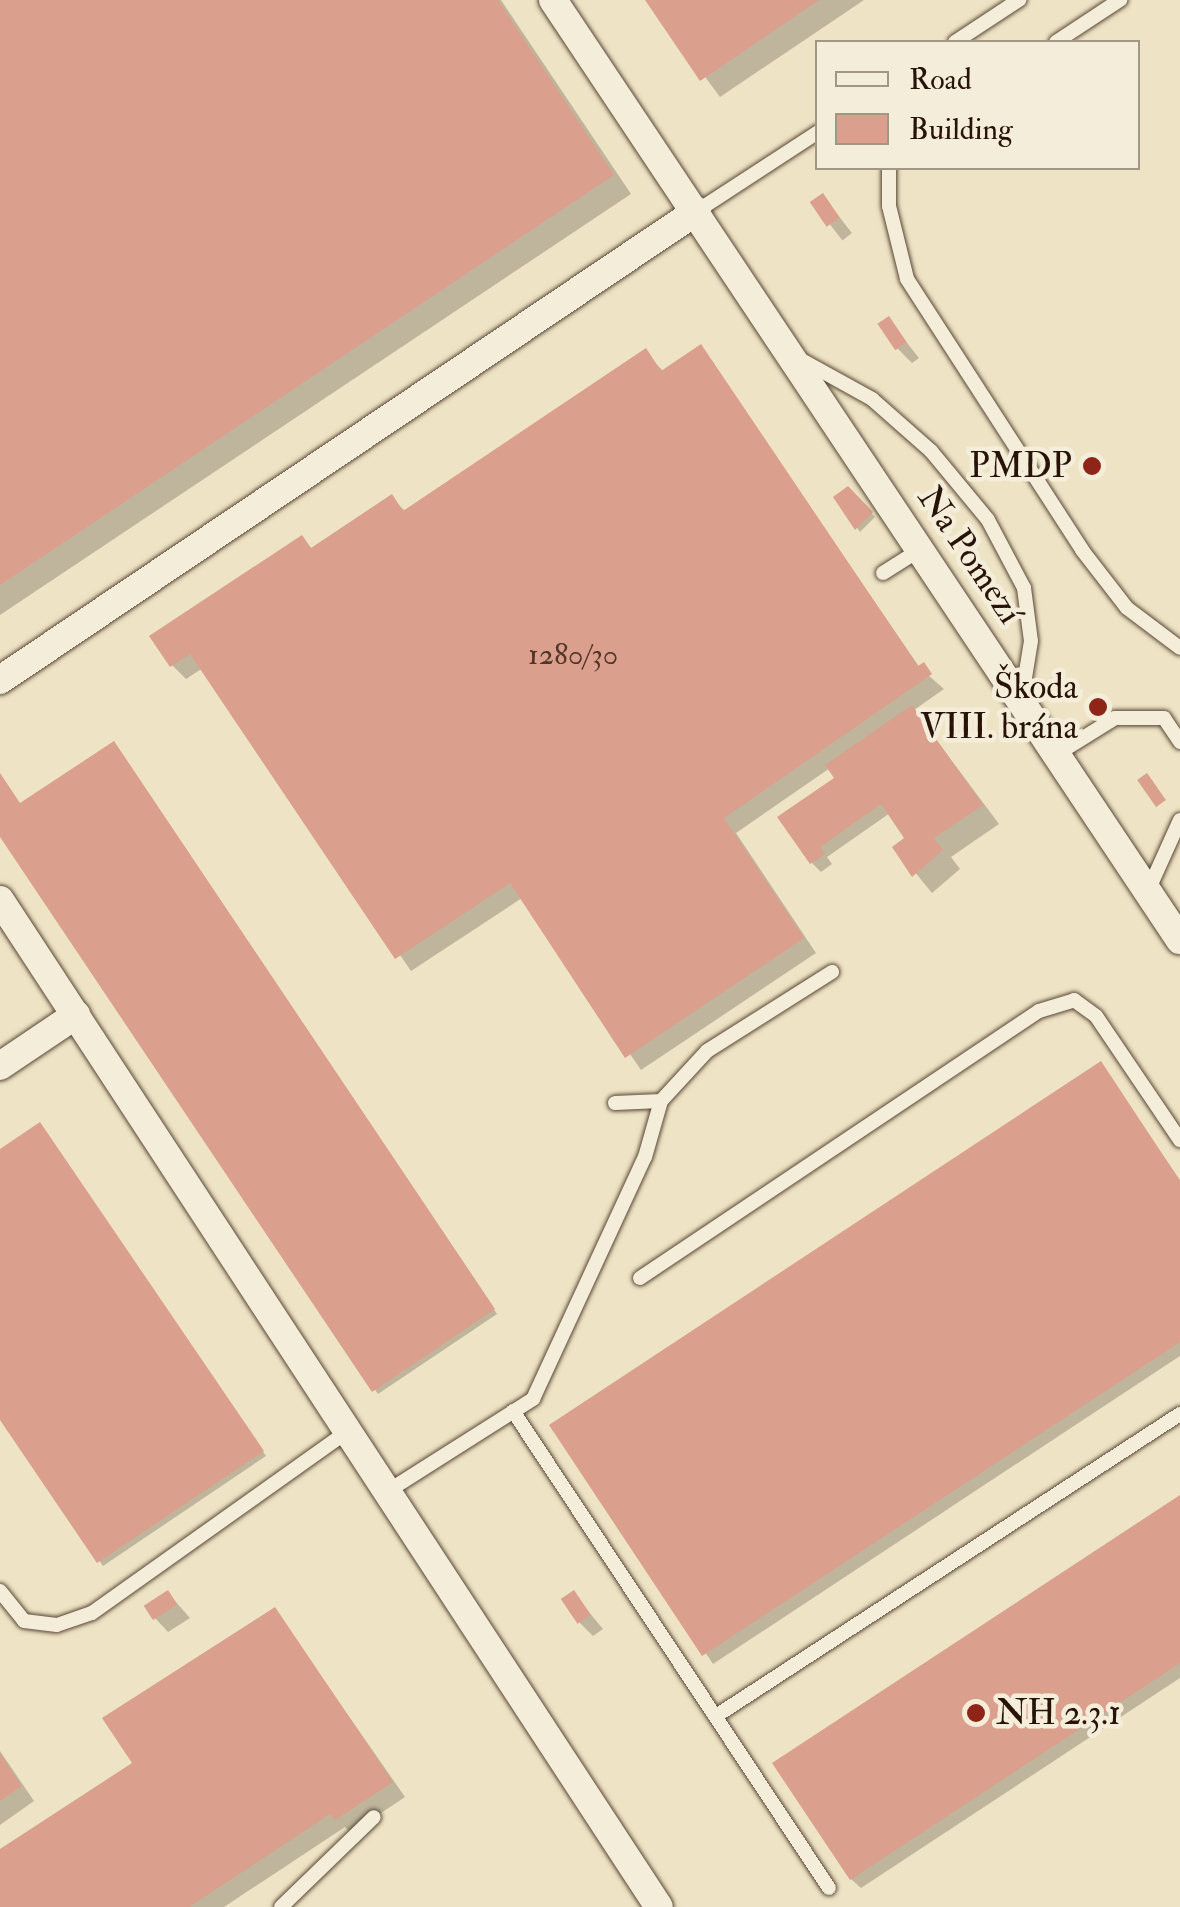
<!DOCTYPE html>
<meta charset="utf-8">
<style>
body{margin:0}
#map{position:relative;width:1180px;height:1907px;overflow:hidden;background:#eee3c4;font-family:"IM FELL Double Pica",serif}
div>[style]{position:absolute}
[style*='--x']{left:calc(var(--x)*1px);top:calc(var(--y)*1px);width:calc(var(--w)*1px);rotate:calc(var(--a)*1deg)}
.shadow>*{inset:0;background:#0003;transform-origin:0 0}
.building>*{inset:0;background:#da9f8d;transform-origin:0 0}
.roads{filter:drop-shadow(0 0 2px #594736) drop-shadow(0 0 2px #594736)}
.service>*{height:14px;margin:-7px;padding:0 7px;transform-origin:7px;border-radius:7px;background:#f4edd9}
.minor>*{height:28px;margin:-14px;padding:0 14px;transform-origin:14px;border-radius:14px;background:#f4edd9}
.dots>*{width:28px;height:28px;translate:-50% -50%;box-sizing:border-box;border:5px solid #f4edd9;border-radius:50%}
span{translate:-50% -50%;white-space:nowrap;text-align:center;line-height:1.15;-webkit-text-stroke:9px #f4edd9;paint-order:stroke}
.number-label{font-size:30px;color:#543628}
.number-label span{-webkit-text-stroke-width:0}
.poi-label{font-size:35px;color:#271307}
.right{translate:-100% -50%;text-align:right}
.left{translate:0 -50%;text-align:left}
.street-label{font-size:35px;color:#271307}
.legend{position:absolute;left:815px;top:40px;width:325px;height:130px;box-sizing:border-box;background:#f4edd9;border:2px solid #a29685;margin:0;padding:12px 18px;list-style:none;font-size:30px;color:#271307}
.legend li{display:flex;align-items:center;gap:20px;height:50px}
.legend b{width:50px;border:2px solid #a29685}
</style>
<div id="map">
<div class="shadow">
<i style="clip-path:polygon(0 0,501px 0,631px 194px,0 615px)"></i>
<i style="clip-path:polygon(648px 0,864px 0,720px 97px)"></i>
<i style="left:823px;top:196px;width:47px;height:12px;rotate:52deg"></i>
<i style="clip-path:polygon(888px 319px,919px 358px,912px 363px,898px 349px)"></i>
<i style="clip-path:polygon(701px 348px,920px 668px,944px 689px,914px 710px,999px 824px,951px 857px,960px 869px,932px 893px,895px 848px,908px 838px,890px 813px,827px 857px,832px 864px,821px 872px,812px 863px,837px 778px,830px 768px,736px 833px,816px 953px,641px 1070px,522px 898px,411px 971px,203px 668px,186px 679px,172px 665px,301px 538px,313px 550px,392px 498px,406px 512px,645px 352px,664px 372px)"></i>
<i style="clip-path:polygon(848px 489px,875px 517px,860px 532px,836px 498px)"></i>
<i style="clip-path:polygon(118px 748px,497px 1314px,378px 1394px,0 832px,0 774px,21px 806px)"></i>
<i style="clip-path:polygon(1101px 1065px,1180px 1180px,1180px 1356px,713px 1664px,553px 1425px)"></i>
<i style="clip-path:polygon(44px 1129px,266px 1456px,103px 1566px,0 1416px,0 1152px)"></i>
<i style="clip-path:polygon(1180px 1498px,1180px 1678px,861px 1888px,851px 1879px)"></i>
<i style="clip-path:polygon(168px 1593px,190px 1618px,168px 1632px,155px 1618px)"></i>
<i style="clip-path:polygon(574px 1594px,603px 1629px,593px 1636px,579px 1622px)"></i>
<i style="clip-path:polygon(275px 1610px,405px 1797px,351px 1833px,345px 1827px,224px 1907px,0 1907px,0 1853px,135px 1764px)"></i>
<i style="clip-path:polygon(0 1751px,34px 1801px,0 1825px)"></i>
</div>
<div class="building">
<i style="clip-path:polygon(0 0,498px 0,614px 175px,0 585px)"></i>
<i style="clip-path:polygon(645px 0,819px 0,700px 81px)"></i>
<i style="left:823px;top:193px;width:30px;height:16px;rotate:56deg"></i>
<i style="left:889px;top:316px;width:32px;height:14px;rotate:56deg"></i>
<i style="clip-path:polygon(701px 344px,918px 666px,924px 662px,932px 674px,724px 818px,804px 938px,625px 1058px,510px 883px,395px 959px,190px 654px,170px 667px,149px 636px,302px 535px,311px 548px,392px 494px,403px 511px,646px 348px,661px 371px)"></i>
<i style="clip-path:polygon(848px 486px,873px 512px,855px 530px,833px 497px)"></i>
<i style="clip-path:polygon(912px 705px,983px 805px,934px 838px,943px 850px,912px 877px,892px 847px,904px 838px,881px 804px,820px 847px,825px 854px,810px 864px,777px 817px,834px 778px,825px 765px)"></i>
<i style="clip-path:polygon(114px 741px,495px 1309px,372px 1392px,0 837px,0 773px,20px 803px)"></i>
<i style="left:1147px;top:773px;width:33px;height:12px;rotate:55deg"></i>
<i style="clip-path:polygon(1101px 1061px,1180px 1181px,1180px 1342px,702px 1656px,549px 1425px)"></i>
<i style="clip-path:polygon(40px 1122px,264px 1451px,97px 1563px,0 1420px,0 1149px)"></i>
<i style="clip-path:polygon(1180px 1495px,1180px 1663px,850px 1880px,772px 1763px)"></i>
<i style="left:168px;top:1590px;width:17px;height:29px;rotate:57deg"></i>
<i style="left:574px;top:1590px;width:30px;height:16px;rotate:56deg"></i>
<i style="clip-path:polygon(275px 1607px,393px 1782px,335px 1820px,330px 1814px,189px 1907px,0 1907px,0 1849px,132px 1763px,102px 1718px)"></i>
<i style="clip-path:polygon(0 1754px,22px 1786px,0 1801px)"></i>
</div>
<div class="roads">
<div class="service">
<i style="--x:955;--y:42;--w:77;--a:-33.3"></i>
<i style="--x:1056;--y:42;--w:77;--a:-33.3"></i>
<i style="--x:889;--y:168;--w:38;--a:90"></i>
<i style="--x:889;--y:206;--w:75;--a:76.1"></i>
<i style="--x:907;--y:279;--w:323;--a:57.1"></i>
<i style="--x:1082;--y:550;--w:73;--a:52.2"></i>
<i style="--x:1127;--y:608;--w:66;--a:37"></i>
<i style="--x:697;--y:211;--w:145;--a:-33.1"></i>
<i style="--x:798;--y:358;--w:85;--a:29"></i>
<i style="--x:872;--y:399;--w:79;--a:41.4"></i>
<i style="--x:931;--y:451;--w:89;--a:50.4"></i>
<i style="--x:988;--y:520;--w:77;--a:62.1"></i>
<i style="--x:1024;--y:588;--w:53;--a:82.5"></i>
<i style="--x:1031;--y:641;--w:56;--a:99.3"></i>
<i style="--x:883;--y:573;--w:45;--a:-32.3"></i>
<i style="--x:1054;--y:756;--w:72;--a:-31.9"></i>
<i style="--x:1115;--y:718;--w:49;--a:0"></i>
<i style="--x:1164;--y:718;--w:29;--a:56"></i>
<i style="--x:1147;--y:893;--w:80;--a:-65.7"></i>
<i style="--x:615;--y:1103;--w:46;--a:-2.5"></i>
<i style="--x:640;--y:1278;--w:480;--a:-33.8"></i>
<i style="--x:1039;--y:1011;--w:37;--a:-17"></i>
<i style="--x:1074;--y:1000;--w:27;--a:36"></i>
<i style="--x:1096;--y:1016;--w:150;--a:55.9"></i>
<i style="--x:513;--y:1411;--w:572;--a:56.48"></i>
<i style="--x:388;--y:1491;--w:172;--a:-32.4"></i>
<i style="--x:533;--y:1399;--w:267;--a:-65.2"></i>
<i style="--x:645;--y:1157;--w:58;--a:-74.1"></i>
<i style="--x:661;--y:1101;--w:68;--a:-47.4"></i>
<i style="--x:707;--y:1051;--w:148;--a:-32.3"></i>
<i style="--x:0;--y:1591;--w:38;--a:51"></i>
<i style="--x:24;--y:1621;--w:33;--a:7"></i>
<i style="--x:57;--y:1625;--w:37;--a:-19"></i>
<i style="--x:92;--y:1613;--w:314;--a:-35.4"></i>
<i style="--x:716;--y:1716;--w:554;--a:-33.06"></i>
<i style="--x:281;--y:1907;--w:129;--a:-44.1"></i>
</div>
<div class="minor">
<i style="--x:553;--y:0;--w:1130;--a:56.3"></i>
<i style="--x:0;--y:680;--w:840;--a:-33.94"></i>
<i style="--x:0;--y:900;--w:1203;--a:56.8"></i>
<i style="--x:0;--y:1066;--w:92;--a:-33.9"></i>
</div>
</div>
<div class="dots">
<i style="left:1092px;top:466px;background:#8f2418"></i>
<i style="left:1098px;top:707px;background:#8f2418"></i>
<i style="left:976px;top:1713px;background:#8f2418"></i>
</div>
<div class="number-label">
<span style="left:573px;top:655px">1280/30</span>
</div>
<div class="poi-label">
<span class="right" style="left:1072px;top:466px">PMDP</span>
<span class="right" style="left:1078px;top:707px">Škoda<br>VIII. brána</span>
<span class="left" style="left:996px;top:1713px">NH 2.3.1</span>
</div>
<div class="street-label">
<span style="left:970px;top:555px;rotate:56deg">Na Pomezí</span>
</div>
<ul class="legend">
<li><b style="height:12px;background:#f4edd9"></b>Road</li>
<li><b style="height:28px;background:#da9f8d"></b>Building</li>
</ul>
</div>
